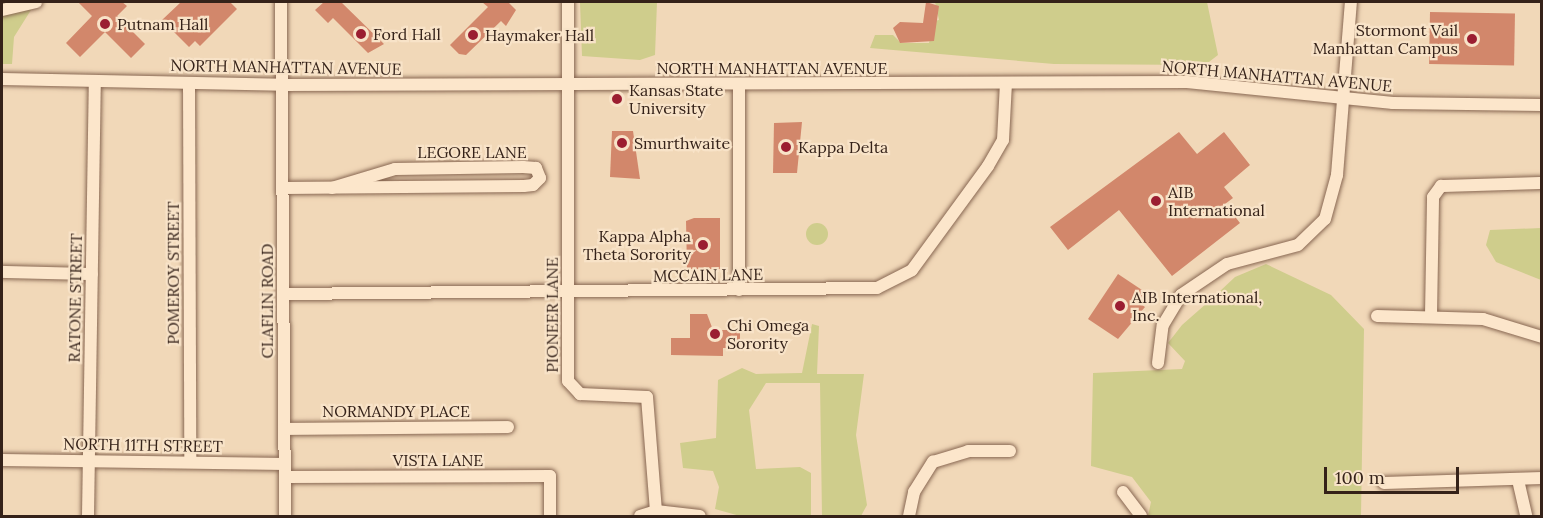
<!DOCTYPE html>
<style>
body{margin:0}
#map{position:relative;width:1543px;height:518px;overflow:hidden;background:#f1d8b8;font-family:Lora,serif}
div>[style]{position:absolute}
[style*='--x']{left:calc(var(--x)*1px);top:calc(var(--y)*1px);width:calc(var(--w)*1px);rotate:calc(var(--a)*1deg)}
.green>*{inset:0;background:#cfcd8c}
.round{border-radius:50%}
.building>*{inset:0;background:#d2876b;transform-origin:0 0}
.roads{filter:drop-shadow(0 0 2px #886752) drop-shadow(0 0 2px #886752)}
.minor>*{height:12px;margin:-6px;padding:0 6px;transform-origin:6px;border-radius:6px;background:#fce6cb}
.dots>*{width:16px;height:16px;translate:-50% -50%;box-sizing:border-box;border:3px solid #f8e3c8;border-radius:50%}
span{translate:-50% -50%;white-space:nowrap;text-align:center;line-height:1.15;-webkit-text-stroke:4.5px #f8e3c8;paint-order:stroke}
.poi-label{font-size:16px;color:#352219}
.left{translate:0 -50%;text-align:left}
.right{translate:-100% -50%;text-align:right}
.street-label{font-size:16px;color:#352219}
.frame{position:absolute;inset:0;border:3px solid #352219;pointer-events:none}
.scale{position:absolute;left:1324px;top:467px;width:135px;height:27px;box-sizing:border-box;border:3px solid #352219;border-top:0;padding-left:8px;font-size:18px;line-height:21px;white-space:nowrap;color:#352219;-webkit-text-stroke:4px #f8e3c8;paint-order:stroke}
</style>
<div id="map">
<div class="green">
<i style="clip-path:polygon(2px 2px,36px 2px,14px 37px,12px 64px,2px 64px)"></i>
<i style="clip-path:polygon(580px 2px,657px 2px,655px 55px,640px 60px,582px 56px)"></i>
<i style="clip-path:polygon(935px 2px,1207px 2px,1218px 55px,1205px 65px,1054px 64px,870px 48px,875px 35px,893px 35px,901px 43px,929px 43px,934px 21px,939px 20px)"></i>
<i class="round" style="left:806px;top:223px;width:22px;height:22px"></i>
<i style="clip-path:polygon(1541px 228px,1541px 280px,1496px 262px,1486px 245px,1490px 230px)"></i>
<i style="clip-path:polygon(1266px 264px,1331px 295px,1364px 329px,1361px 516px,1148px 516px,1151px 502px,1132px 477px,1091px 466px,1093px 373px,1182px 369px,1185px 361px,1168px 343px,1182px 325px,1207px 303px,1216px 303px,1218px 293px,1235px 277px)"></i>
<i style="clip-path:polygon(812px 324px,819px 326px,817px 374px,864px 374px,856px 435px,867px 505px,861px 516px,822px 516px,820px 383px,766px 383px,749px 410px,756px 469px,800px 467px,811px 473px,811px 516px,740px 516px,715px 509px,719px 487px,713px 471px,683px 468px,680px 443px,716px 438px,718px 380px,742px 368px,756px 374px,802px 373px)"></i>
</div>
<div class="building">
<i style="clip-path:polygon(78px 2px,122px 2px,127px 6px,117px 16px,145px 44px,131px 58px,105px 32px,80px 57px,66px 43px,92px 16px)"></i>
<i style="clip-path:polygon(181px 2px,230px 2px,237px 9px,200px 46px,195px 41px,189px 47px,162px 20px)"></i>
<i style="clip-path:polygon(324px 2px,341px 2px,384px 44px,368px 53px,333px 18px,328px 23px,315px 10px)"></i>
<i style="clip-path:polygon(482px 2px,508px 2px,516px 10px,506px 26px,501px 21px,466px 55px,459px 54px,450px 45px,488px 7px)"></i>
<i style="clip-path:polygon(926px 2px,939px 6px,934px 41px,900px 43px,893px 28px,900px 22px,923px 23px)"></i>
<i style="left:1430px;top:12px;width:85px;height:52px;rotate:1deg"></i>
<i style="clip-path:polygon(802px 122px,797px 173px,773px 173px,774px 123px)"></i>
<i style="clip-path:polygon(612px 131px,633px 131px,640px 179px,610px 177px)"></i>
<i style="clip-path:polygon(1179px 132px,1197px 154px,1224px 132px,1250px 165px,1224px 187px,1233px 198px,1225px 204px,1240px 223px,1172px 276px,1119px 210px,1068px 250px,1050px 227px)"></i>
<i style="clip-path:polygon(694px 218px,720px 218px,720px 269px,687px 269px,686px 221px)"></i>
<i style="clip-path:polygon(1118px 274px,1148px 294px,1141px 304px,1145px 307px,1118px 339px,1088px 319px)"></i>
<i style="clip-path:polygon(690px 314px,707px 314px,713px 330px,740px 330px,740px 348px,723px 348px,723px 356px,671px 355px,671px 338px,690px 338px)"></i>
</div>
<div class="roads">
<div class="minor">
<i style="--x:281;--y:2;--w:514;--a:89.55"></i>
<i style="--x:568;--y:2;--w:379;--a:90"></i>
<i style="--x:568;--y:381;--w:18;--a:47"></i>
<i style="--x:580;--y:394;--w:67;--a:2.6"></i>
<i style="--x:647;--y:397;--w:114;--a:85.5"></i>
<i style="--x:2;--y:10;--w:35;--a:-13"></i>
<i style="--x:2;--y:79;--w:280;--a:1.2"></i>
<i style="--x:282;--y:85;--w:905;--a:-0.19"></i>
<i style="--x:1187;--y:82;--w:207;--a:5.8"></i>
<i style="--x:1393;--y:103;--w:149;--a:0.8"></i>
<i style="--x:189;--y:83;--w:379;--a:89.8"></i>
<i style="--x:739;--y:84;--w:206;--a:90"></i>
<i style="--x:283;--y:188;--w:241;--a:-0.5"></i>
<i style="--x:524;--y:186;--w:9;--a:-6"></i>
<i style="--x:533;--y:185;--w:10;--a:-45"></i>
<i style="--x:540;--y:178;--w:11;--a:-112"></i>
<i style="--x:536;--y:168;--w:13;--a:-176"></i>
<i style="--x:523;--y:167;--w:128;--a:179.1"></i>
<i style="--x:395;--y:169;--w:66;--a:163.2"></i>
<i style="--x:2;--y:272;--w:90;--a:1.3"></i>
<i style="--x:284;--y:294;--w:593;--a:-0.58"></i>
<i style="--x:877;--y:288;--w:39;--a:-27"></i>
<i style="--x:912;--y:270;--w:129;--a:-53.8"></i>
<i style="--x:988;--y:166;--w:30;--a:-60"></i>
<i style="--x:1003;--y:140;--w:57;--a:-87"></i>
<i style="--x:1431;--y:315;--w:118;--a:-89"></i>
<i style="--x:1433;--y:197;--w:14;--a:-54"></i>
<i style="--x:1441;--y:186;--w:101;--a:-1.7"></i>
<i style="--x:1377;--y:316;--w:106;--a:1.6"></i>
<i style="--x:1483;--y:319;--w:62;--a:17"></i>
<i style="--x:1158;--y:363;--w:38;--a:-83"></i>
<i style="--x:1163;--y:325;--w:35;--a:-59"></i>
<i style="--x:1181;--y:295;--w:55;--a:-34"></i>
<i style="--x:1227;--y:264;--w:73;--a:-15"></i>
<i style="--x:1298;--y:245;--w:37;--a:-44"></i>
<i style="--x:1325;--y:219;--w:46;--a:-74.7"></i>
<i style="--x:1337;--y:175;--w:174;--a:-85.4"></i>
<i style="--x:284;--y:429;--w:224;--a:-0.5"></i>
<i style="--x:2;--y:460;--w:283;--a:0.8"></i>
<i style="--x:285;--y:477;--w:265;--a:-0.2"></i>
<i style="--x:550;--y:476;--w:40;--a:90"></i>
<i style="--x:1518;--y:480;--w:37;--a:77"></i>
<i style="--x:1384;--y:483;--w:158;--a:-1.8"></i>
<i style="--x:1123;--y:492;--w:30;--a:53"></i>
<i style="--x:88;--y:516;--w:435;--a:-89.1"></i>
<i style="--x:640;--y:516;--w:17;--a:-17"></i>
<i style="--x:656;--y:511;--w:44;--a:6.5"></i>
<i style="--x:909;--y:516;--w:25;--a:-78"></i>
<i style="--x:914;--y:492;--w:36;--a:-58"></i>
<i style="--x:933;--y:462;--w:37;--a:-17"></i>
<i style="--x:968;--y:451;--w:42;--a:0"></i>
</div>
</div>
<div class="dots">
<i style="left:105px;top:24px;background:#9b1e31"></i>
<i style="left:361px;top:34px;background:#9b1e31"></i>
<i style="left:473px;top:35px;background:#9b1e31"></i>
<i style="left:1472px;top:39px;background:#9b1e31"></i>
<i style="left:617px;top:99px;background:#9b1e31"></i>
<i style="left:622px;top:143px;background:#9b1e31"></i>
<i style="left:786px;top:147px;background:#9b1e31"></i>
<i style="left:1156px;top:201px;background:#9b1e31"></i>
<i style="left:703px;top:245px;background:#9b1e31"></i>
<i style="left:1120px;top:306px;background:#9b1e31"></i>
<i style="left:715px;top:334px;background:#9b1e31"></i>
</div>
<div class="poi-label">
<span class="left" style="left:117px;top:24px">Putnam Hall</span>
<span class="right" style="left:1458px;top:39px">Stormont Vail<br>Manhattan Campus</span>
<span class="left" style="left:373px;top:34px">Ford Hall</span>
<span class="left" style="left:485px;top:35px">Haymaker Hall</span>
<span class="left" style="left:629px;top:99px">Kansas State<br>University</span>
<span class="left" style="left:634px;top:143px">Smurthwaite</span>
<span class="left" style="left:798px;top:147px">Kappa Delta</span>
<span class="left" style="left:1168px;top:201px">AIB<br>International</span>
<span class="right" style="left:691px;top:245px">Kappa Alpha<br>Theta Sorority</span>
<span class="left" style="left:1132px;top:306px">AIB International,<br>Inc.</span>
<span class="left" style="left:727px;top:334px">Chi Omega<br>Sorority</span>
</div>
<div class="street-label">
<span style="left:286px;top:67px;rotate:1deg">NORTH MANHATTAN AVENUE</span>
<span style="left:772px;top:68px">NORTH MANHATTAN AVENUE</span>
<span style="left:1277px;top:76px;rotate:5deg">NORTH MANHATTAN AVENUE</span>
<span style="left:472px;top:152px">LEGORE LANE</span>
<span style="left:173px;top:273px;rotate:-90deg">POMEROY STREET</span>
<span style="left:708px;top:275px;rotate:-1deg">MCCAIN LANE</span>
<span style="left:75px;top:298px;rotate:-89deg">RATONE STREET</span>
<span style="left:267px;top:301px;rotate:-90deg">CLAFLIN ROAD</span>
<span style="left:552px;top:315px;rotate:-90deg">PIONEER LANE</span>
<span style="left:396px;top:411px">NORMANDY PLACE</span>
<span style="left:143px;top:445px;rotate:1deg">NORTH 11TH STREET</span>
<span style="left:438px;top:460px">VISTA LANE</span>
</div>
<div class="frame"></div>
<div class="scale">100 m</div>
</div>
